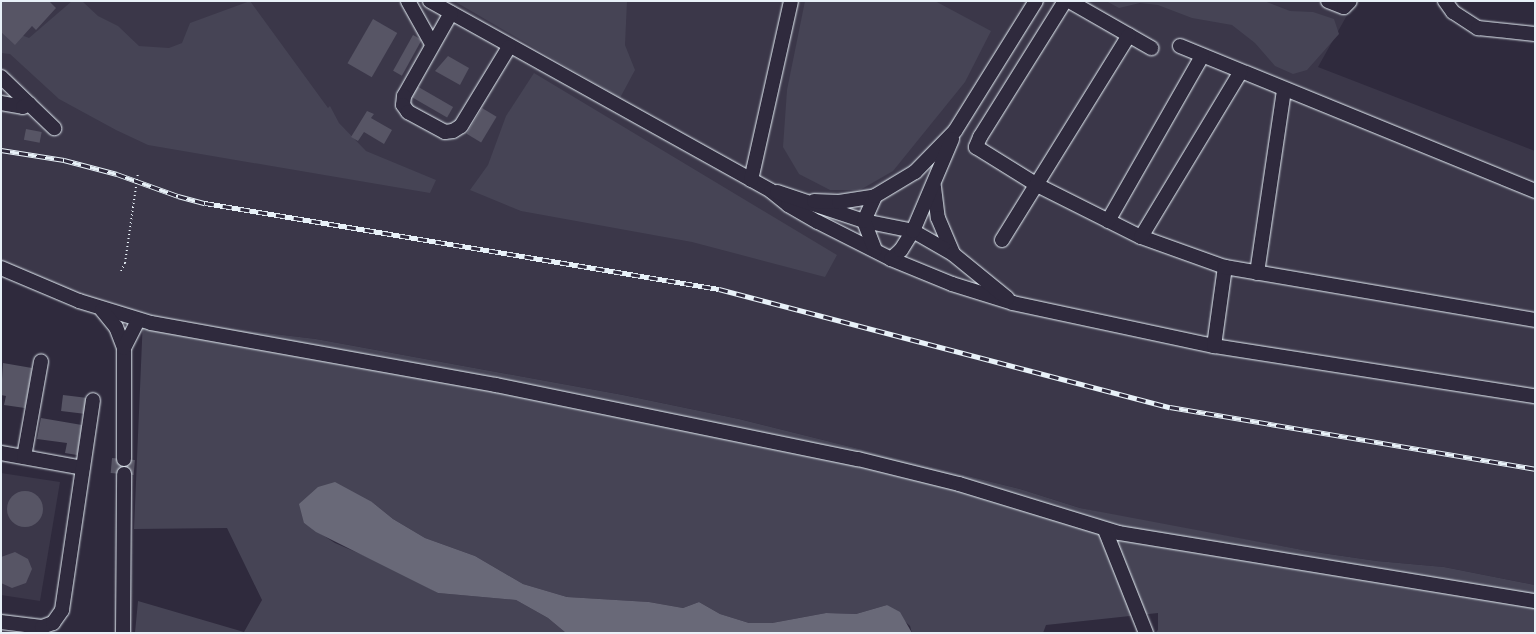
<!DOCTYPE html>
<style>
body{margin:0}
#map{position:relative;width:1536px;height:634px;overflow:hidden;background:#2f2a3d;font-family:"Shantell Sans",sans-serif}
div>[style]{position:absolute}
[style*='--x']{left:calc(var(--x)*1px);top:calc(var(--y)*1px);width:calc(var(--w)*1px);rotate:calc(var(--a)*1deg)}
.built>*{inset:0;background:#3b3749}
.green>*{inset:0;background:#464455}
.water>*{inset:0;background:#696978}
.building>*{inset:0;background:#575565;transform-origin:0 0}
.round{border-radius:50%}
.path>*{height:2px;margin-top:-1px;transform-origin:0;background:repeating-linear-gradient(90deg,#e8f1f8 0 1px,transparent 0 4px)}
.roads{filter:drop-shadow(0 0 1px #e8f1f8) drop-shadow(0 0 1px #e8f1f8)}
.minor>*{height:14px;margin:-7px;padding:0 7px;transform-origin:7px;border-radius:7px;background:#2f2a3d}
.rail>*{height:4.5px;margin-top:-2.25px;transform-origin:0;background:repeating-linear-gradient(90deg,#2f2a3d 0 9px,#e8f1f8 0 18px);box-sizing:border-box;border-block:1px solid #e8f1f8}
span{translate:-50% -50%;white-space:nowrap;text-align:center;line-height:1.15;-webkit-text-stroke:3px #2f2a3d;paint-order:stroke}
.frame{position:absolute;inset:0;border:2px solid #e8f1f8;pointer-events:none}
</style>
<div id="map">
<div class="built">
<i style="clip-path:polygon(1px 1px,1355px 1px,1318px 67px,1535px 151px,1535px 585px,1444px 567px,1377px 561px,1308px 551px,1127px 518px,1080px 508px,1020px 489px,739px 419px,623px 395px,316px 339px,143px 318px,80px 295px,1px 262px)"></i>
<i style="clip-path:polygon(1px 473px,60px 482px,40px 601px,1px 595px)"></i>
</div>
<div class="green">
<i style="clip-path:polygon(72px 1px,82px 1px,98px 16px,118px 26px,139px 46px,169px 48px,182px 43px,190px 23px,250px 1px,328px 108px,330px 106px,339px 123px,366px 151px,436px 180px,430px 193px,148px 145px,116px 130px,59px 99px,10px 54px,1px 53px,1px 27px,29px 38px)"></i>
<i style="clip-path:polygon(454px 1px,627px 1px,625px 45px,635px 70px,620px 98px)"></i>
<i style="clip-path:polygon(805px 1px,935px 1px,991px 31px,965px 82px,893px 171px,860px 190px,830px 190px,799px 174px,783px 147px,787px 90px)"></i>
<i style="clip-path:polygon(1106px 1px,1264px 1px,1290px 11px,1313px 12px,1334px 19px,1339px 34px,1307px 70px,1293px 74px,1275px 66px,1255px 43px,1232px 25px,1192px 18px,1158px 5px,1140px 3px,1119px 8px)"></i>
<i style="clip-path:polygon(534px 73px,837px 255px,825px 277px,692px 242px,521px 211px,470px 190px,488px 165px,506px 116px)"></i>
<i style="clip-path:polygon(143px 318px,316px 339px,623px 395px,739px 419px,1020px 489px,1080px 508px,1308px 551px,1377px 561px,1444px 567px,1535px 585px,1535px 633px,1155px 633px,1158px 630px,1158px 613px,1046px 625px,1043px 633px,912px 633px,910px 626px,887px 605px,856px 614px,826px 613px,772px 623px,749px 623px,720px 614px,699px 602px,683px 608px,649px 602px,567px 597px,523px 584px,475px 556px,425px 538px,393px 519px,372px 502px,304px 523px,335px 543px,393px 568px,438px 593px,516px 600px,548px 618px,566px 633px,135px 633px,138px 601px,244px 632px,262px 600px,227px 528px,134px 529px)"></i>
</div>
<div class="water">
<i style="clip-path:polygon(335px 482px,372px 502px,393px 519px,425px 538px,475px 556px,523px 584px,567px 597px,649px 602px,683px 608px,699px 602px,720px 614px,749px 623px,772px 623px,826px 613px,856px 614px,887px 605px,900px 612px,912px 633px,566px 633px,548px 618px,516px 600px,438px 593px,316px 532px,304px 523px,299px 504px,318px 487px)"></i>
</div>
<div class="building">
<i style="clip-path:polygon(1px 1px,49px 1px,56px 8px,36px 30px,32px 26px,15px 45px,1px 32px)"></i>
<i style="left:373px;top:19px;width:28px;height:51px;rotate:30deg"></i>
<i style="left:413px;top:35px;width:10px;height:41px;rotate:29deg"></i>
<i style="clip-path:polygon(448px 56px,469px 68px,460px 85px,435px 71px)"></i>
<i style="left:415px;top:85px;width:44px;height:12px;rotate:30deg"></i>
<i style="left:482px;top:108px;width:17px;height:30px;rotate:31deg"></i>
<i style="clip-path:polygon(367px 111px,374px 114px,371px 118px,392px 130px,384px 144px,364px 132px,358px 141px,351px 137px)"></i>
<i style="left:26px;top:129px;width:16px;height:11px;rotate:11deg"></i>
<i style="clip-path:polygon(3px 363px,32px 368px,25px 408px,4px 405px,6px 396px,1px 395px)"></i>
<i style="left:63px;top:395px;width:25px;height:16px;rotate:7deg"></i>
<i style="clip-path:polygon(41px 418px,82px 425px,77px 455px,65px 453px,67px 443px,37px 439px)"></i>
<i style="left:112px;top:458px;width:23px;height:15px;rotate:5deg"></i>
<i class="round" style="left:7px;top:491px;width:36px;height:36px"></i>
<i style="clip-path:polygon(15px 552px,28px 559px,32px 569px,26px 583px,12px 588px,1px 583px,1px 557px)"></i>
</div>
<div class="path">
<i style="--x:121;--y:271;--w:9;--a:-63"></i>
<i style="--x:125;--y:263;--w:91;--a:-81.8"></i>
</div>
<div class="roads">
<div class="minor">
<i style="--x:408;--y:1;--w:49;--a:60.8"></i>
<i style="--x:430;--y:1;--w:390;--a:29.1"></i>
<i style="--x:771;--y:191;--w:22;--a:39"></i>
<i style="--x:788;--y:205;--w:34;--a:30"></i>
<i style="--x:818;--y:222;--w:82;--a:26.9"></i>
<i style="--x:891;--y:259;--w:66;--a:22.3"></i>
<i style="--x:952;--y:284;--w:64;--a:17.3"></i>
<i style="--x:1013;--y:303;--w:206;--a:12.1"></i>
<i style="--x:1214;--y:346;--w:325;--a:8.9"></i>
<i style="--x:1065;--y:1;--w:160;--a:122"></i>
<i style="--x:980;--y:137;--w:11;--a:112"></i>
<i style="--x:976;--y:147;--w:72;--a:31.9"></i>
<i style="--x:1037;--y:185;--w:116;--a:26.6"></i>
<i style="--x:1141;--y:237;--w:89;--a:19.7"></i>
<i style="--x:1069;--y:1;--w:95;--a:29.8"></i>
<i style="--x:1328;--y:1;--w:17;--a:21"></i>
<i style="--x:1344;--y:7;--w:8;--a:-45"></i>
<i style="--x:1445;--y:1;--w:14;--a:54"></i>
<i style="--x:1453;--y:12;--w:30;--a:33"></i>
<i style="--x:1478;--y:28;--w:57;--a:6"></i>
<i style="--x:451;--y:13;--w:95;--a:119.5"></i>
<i style="--x:404;--y:96;--w:9;--a:96"></i>
<i style="--x:403;--y:105;--w:9;--a:54"></i>
<i style="--x:408;--y:112;--w:42;--a:28.4"></i>
<i style="--x:445;--y:132;--w:8;--a:-7"></i>
<i style="--x:453;--y:131;--w:9;--a:-32"></i>
<i style="--x:461;--y:126;--w:92;--a:-58.7"></i>
<i style="--x:1180;--y:46;--w:383;--a:22.2"></i>
<i style="--x:1;--y:77;--w:74;--a:43.9"></i>
<i style="--x:1;--y:103;--w:22;--a:10"></i>
<i style="--x:23;--y:107;--w:7;--a:-27"></i>
<i style="--x:751;--y:180;--w:183;--a:-77.4"></i>
<i style="--x:934;--y:187;--w:31;--a:83"></i>
<i style="--x:938;--y:218;--w:38;--a:67"></i>
<i style="--x:777;--y:192;--w:92;--a:18.4"></i>
<i style="--x:864;--y:221;--w:50;--a:11.5"></i>
<i style="--x:913;--y:231;--w:46;--a:29.9"></i>
<i style="--x:953;--y:254;--w:70;--a:39.2"></i>
<i style="--x:814;--y:201;--w:25;--a:2"></i>
<i style="--x:839;--y:202;--w:36;--a:-9"></i>
<i style="--x:1108;--y:221;--w:190;--a:-60.3"></i>
<i style="--x:1141;--y:237;--w:192;--a:-58.9"></i>
<i style="--x:1002;--y:240;--w:241;--a:-58.2"></i>
<i style="--x:875;--y:250;--w:31;--a:-111"></i>
<i style="--x:864;--y:221;--w:27;--a:-66"></i>
<i style="--x:875;--y:196;--w:47;--a:-31"></i>
<i style="--x:915;--y:172;--w:57;--a:-45.7"></i>
<i style="--x:955;--y:131;--w:153;--a:-58.1"></i>
<i style="--x:891;--y:259;--w:13;--a:-42"></i>
<i style="--x:901;--y:250;--w:22;--a:-58"></i>
<i style="--x:913;--y:231;--w:100;--a:-67"></i>
<i style="--x:1;--y:268;--w:85;--a:22.9"></i>
<i style="--x:79;--y:301;--w:75;--a:17"></i>
<i style="--x:151;--y:323;--w:351;--a:10.2"></i>
<i style="--x:496;--y:385;--w:369;--a:11.6"></i>
<i style="--x:858;--y:459;--w:104;--a:13.9"></i>
<i style="--x:959;--y:484;--w:167;--a:17"></i>
<i style="--x:1119;--y:533;--w:422;--a:9.3"></i>
<i style="--x:1257;--y:273;--w:184;--a:-81.6"></i>
<i style="--x:102;--y:310;--w:22;--a:51"></i>
<i style="--x:116;--y:327;--w:22;--a:69"></i>
<i style="--x:1214;--y:346;--w:80;--a:-82.1"></i>
<i style="--x:1225;--y:267;--w:314;--a:9.7"></i>
<i style="--x:1;--y:453;--w:83;--a:10.4"></i>
<i style="--x:24;--y:457;--w:97;--a:-79.9"></i>
<i style="--x:124;--y:459;--w:111;--a:-90"></i>
<i style="--x:124;--y:348;--w:31;--a:-63"></i>
<i style="--x:1105;--y:530;--w:111;--a:68.3"></i>
<i style="--x:1;--y:622;--w:41;--a:7"></i>
<i style="--x:42;--y:627;--w:12;--a:-20"></i>
<i style="--x:53;--y:623;--w:16;--a:-55"></i>
<i style="--x:62;--y:610;--w:212;--a:-81.6"></i>
<i style="--x:123;--y:633;--w:159;--a:-89.6"></i>
</div>
</div>
<div class="rail">
<i style="--x:1;--y:150;--w:64;--a:9"></i>
<i style="--x:64;--y:160;--w:55;--a:14.8"></i>
<i style="--x:117;--y:174;--w:65;--a:19.8"></i>
<i style="--x:178;--y:196;--w:28;--a:15"></i>
<i style="--x:205;--y:203;--w:521;--a:9.5"></i>
<i style="--x:719;--y:289;--w:466;--a:14.7"></i>
<i style="--x:1170;--y:407;--w:370;--a:9.6"></i>
</div>
<div class="frame"></div>
</div>
